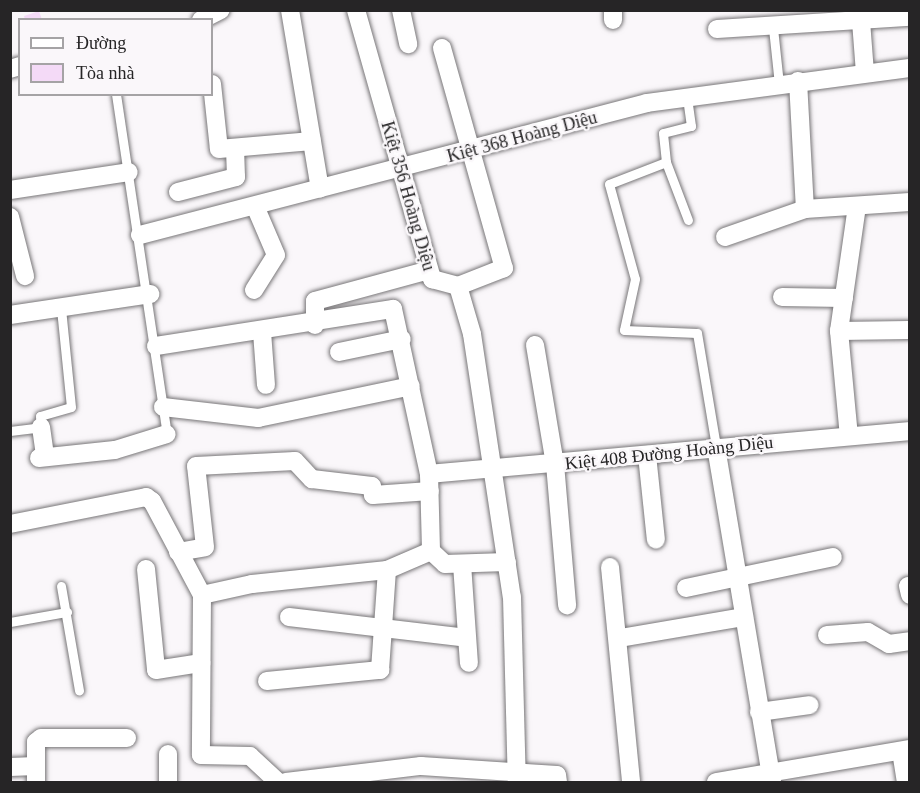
<!DOCTYPE html>
<meta charset="utf-8">
<style>
body{margin:0}
#map{position:relative;width:920px;height:793px;overflow:hidden;background:#faf7fa;font-family:"Times New Roman",serif}
div>[style]{position:absolute}
[style*='--x']{left:calc(var(--x)*1px);top:calc(var(--y)*1px);width:calc(var(--w)*1px);rotate:calc(var(--a)*1deg)}
.building>*{inset:0;background:#f4daf7}
.roads{filter:drop-shadow(0 0 2px #787678) drop-shadow(0 0 2px #787678)}
.lane>*{height:9px;margin:-4.5px;padding:0 4.5px;transform-origin:4.5px;border-radius:4.5px;background:#fff}
.street>*{height:18px;margin:-9px;padding:0 9px;transform-origin:9px;border-radius:9px;background:#fff}
span{translate:-50% -50%;white-space:nowrap;text-align:center;line-height:1.15;-webkit-text-stroke:5px #faf7fa;paint-order:stroke}
.street-label{font-size:18px;color:#262526}
.frame{position:absolute;inset:0;border:12px solid #262526;pointer-events:none}
.legend{position:absolute;left:18px;top:18px;width:195px;height:78px;box-sizing:border-box;background:#faf7fa;border:2px solid #a5a3a5;margin:0;padding:8px 10px;list-style:none;font-size:18px;color:#262526}
.legend li{display:flex;align-items:center;gap:12px;height:30px}
.legend b{width:30px;border:2px solid #a5a3a5}
</style>
<div id="map">
<div class="building">
<i style="clip-path:polygon(39px 11px,42px 20px,25px 20px,24px 16px)"></i>
</div>
<div class="roads">
<div class="lane">
<i style="--x:773;--y:28;--w:56;--a:83.9"></i>
<i style="--x:116;--y:94;--w:344;--a:81.5"></i>
<i style="--x:666;--y:162;--w:29;--a:-96"></i>
<i style="--x:663;--y:133;--w:29;--a:-14"></i>
<i style="--x:691;--y:126;--w:28;--a:-98"></i>
<i style="--x:688;--y:220;--w:62;--a:-110.8"></i>
<i style="--x:666;--y:162;--w:61;--a:158.9"></i>
<i style="--x:609;--y:184;--w:98;--a:74.7"></i>
<i style="--x:635;--y:279;--w:52;--a:102.2"></i>
<i style="--x:624;--y:330;--w:73;--a:2.4"></i>
<i style="--x:697;--y:333;--w:116;--a:80.5"></i>
<i style="--x:10;--y:431;--w:31;--a:-7"></i>
<i style="--x:41;--y:427;--w:11;--a:-95"></i>
<i style="--x:40;--y:416;--w:32;--a:-16"></i>
<i style="--x:71;--y:407;--w:100;--a:-95.8"></i>
<i style="--x:61;--y:586;--w:106;--a:80.2"></i>
<i style="--x:10;--y:622;--w:58;--a:-10"></i>
</div>
<div class="street">
<i style="--x:290;--y:10;--w:181;--a:80.5"></i>
<i style="--x:356;--y:10;--w:280;--a:74.2"></i>
<i style="--x:432;--y:279;--w:27;--a:15"></i>
<i style="--x:458;--y:286;--w:50;--a:73.7"></i>
<i style="--x:472;--y:334;--w:266;--a:81.4"></i>
<i style="--x:512;--y:597;--w:185;--a:88.5"></i>
<i style="--x:401;--y:10;--w:35;--a:78"></i>
<i style="--x:613;--y:10;--w:10;--a:90"></i>
<i style="--x:201;--y:20;--w:22;--a:-27"></i>
<i style="--x:861;--y:21;--w:52;--a:85.6"></i>
<i style="--x:717;--y:29;--w:193;--a:-3.6"></i>
<i style="--x:442;--y:48;--w:229;--a:74.3"></i>
<i style="--x:504;--y:268;--w:49;--a:158.6"></i>
<i style="--x:10;--y:69;--w:10;--a:-17"></i>
<i style="--x:798;--y:81;--w:128;--a:86.9"></i>
<i style="--x:212;--y:84;--w:65;--a:83.9"></i>
<i style="--x:219;--y:149;--w:93;--a:-4.9"></i>
<i style="--x:10;--y:190;--w:120;--a:-8.6"></i>
<i style="--x:178;--y:192;--w:60;--a:-14.5"></i>
<i style="--x:236;--y:177;--w:27;--a:-92"></i>
<i style="--x:857;--y:206;--w:126;--a:98.2"></i>
<i style="--x:839;--y:331;--w:70;--a:-0.8"></i>
<i style="--x:10;--y:217;--w:61;--a:75.7"></i>
<i style="--x:140;--y:235;--w:524;--a:-14.59"></i>
<i style="--x:647;--y:103;--w:265;--a:-7.6"></i>
<i style="--x:725;--y:237;--w:85;--a:-19.3"></i>
<i style="--x:805;--y:209;--w:105;--a:-3.8"></i>
<i style="--x:254;--y:290;--w:41;--a:-57.8"></i>
<i style="--x:276;--y:255;--w:53;--a:-113.2"></i>
<i style="--x:782;--y:297;--w:62;--a:0.9"></i>
<i style="--x:10;--y:315;--w:142;--a:-8.5"></i>
<i style="--x:315;--y:325;--w:24;--a:-90"></i>
<i style="--x:315;--y:301;--w:118;--a:-15.2"></i>
<i style="--x:839;--y:331;--w:105;--a:84.6"></i>
<i style="--x:262;--y:332;--w:53;--a:85.7"></i>
<i style="--x:535;--y:345;--w:121;--a:80.5"></i>
<i style="--x:555;--y:464;--w:142;--a:85.1"></i>
<i style="--x:156;--y:346;--w:240;--a:-8.9"></i>
<i style="--x:393;--y:309;--w:169;--a:77.7"></i>
<i style="--x:429;--y:474;--w:77;--a:88.5"></i>
<i style="--x:431;--y:551;--w:19;--a:43"></i>
<i style="--x:445;--y:564;--w:62;--a:-1.8"></i>
<i style="--x:339;--y:352;--w:64;--a:-11.7"></i>
<i style="--x:163;--y:407;--w:96;--a:6.6"></i>
<i style="--x:258;--y:418;--w:156;--a:-11.8"></i>
<i style="--x:41;--y:427;--w:30;--a:82"></i>
<i style="--x:716;--y:447;--w:340;--a:80.5"></i>
<i style="--x:647;--y:455;--w:85;--a:84"></i>
<i style="--x:39;--y:458;--w:76;--a:-6"></i>
<i style="--x:115;--y:450;--w:54;--a:-17.1"></i>
<i style="--x:429;--y:474;--w:483;--a:-5.1"></i>
<i style="--x:10;--y:524;--w:139;--a:-11.2"></i>
<i style="--x:146;--y:497;--w:7;--a:34"></i>
<i style="--x:152;--y:501;--w:106;--a:62"></i>
<i style="--x:202;--y:595;--w:160;--a:90.4"></i>
<i style="--x:201;--y:755;--w:49;--a:1.2"></i>
<i style="--x:250;--y:756;--w:38;--a:43"></i>
<i style="--x:178;--y:552;--w:27;--a:-10"></i>
<i style="--x:205;--y:547;--w:81;--a:-96.3"></i>
<i style="--x:196;--y:466;--w:99;--a:-2.9"></i>
<i style="--x:295;--y:461;--w:25;--a:47"></i>
<i style="--x:312;--y:479;--w:60;--a:6.7"></i>
<i style="--x:372;--y:486;--w:9;--a:84"></i>
<i style="--x:373;--y:495;--w:57;--a:-4"></i>
<i style="--x:462;--y:564;--w:99;--a:86"></i>
<i style="--x:610;--y:567;--w:216;--a:84.4"></i>
<i style="--x:146;--y:569;--w:101;--a:84.3"></i>
<i style="--x:156;--y:670;--w:46;--a:-8.8"></i>
<i style="--x:908;--y:586;--w:9;--a:77"></i>
<i style="--x:686;--y:588;--w:150;--a:-11.9"></i>
<i style="--x:202;--y:595;--w:51;--a:-12.4"></i>
<i style="--x:252;--y:584;--w:136;--a:-5.9"></i>
<i style="--x:387;--y:570;--w:48;--a:-23.4"></i>
<i style="--x:289;--y:617;--w:179;--a:6.7"></i>
<i style="--x:827;--y:635;--w:41;--a:-4.2"></i>
<i style="--x:868;--y:632;--w:24;--a:30"></i>
<i style="--x:889;--y:644;--w:21;--a:-8"></i>
<i style="--x:620;--y:638;--w:126;--a:-9.6"></i>
<i style="--x:267;--y:681;--w:114;--a:-5.6"></i>
<i style="--x:380;--y:670;--w:100;--a:-86"></i>
<i style="--x:759;--y:712;--w:51;--a:-7.8"></i>
<i style="--x:901;--y:751;--w:31;--a:81"></i>
<i style="--x:168;--y:754;--w:28;--a:90"></i>
<i style="--x:10;--y:767;--w:26;--a:-2"></i>
<i style="--x:36;--y:782;--w:40;--a:-90"></i>
<i style="--x:36;--y:742;--w:6;--a:-39"></i>
<i style="--x:41;--y:738;--w:86;--a:0"></i>
<i style="--x:286;--y:782;--w:136;--a:-6.8"></i>
<i style="--x:421;--y:766;--w:136;--a:3.8"></i>
<i style="--x:557;--y:775;--w:7;--a:82"></i>
<i style="--x:716;--y:782;--w:197;--a:-9.7"></i>
</div>
</div>
<div class="street-label">
<span style="left:522px;top:137px;rotate:-15deg">Kiệt 368 Hoàng Diệu</span>
<span style="left:408px;top:196px;rotate:74deg">Kiệt 356 Hoàng Diệu</span>
<span style="left:669px;top:453px;rotate:-6deg">Kiệt 408 Đường Hoàng Diệu</span>
</div>
<div class="frame"></div>
<ul class="legend">
<li><b style="height:8px;background:#fff"></b>Đường</li>
<li><b style="height:16px;background:#f4daf7"></b>Tòa nhà</li>
</ul>
</div>
